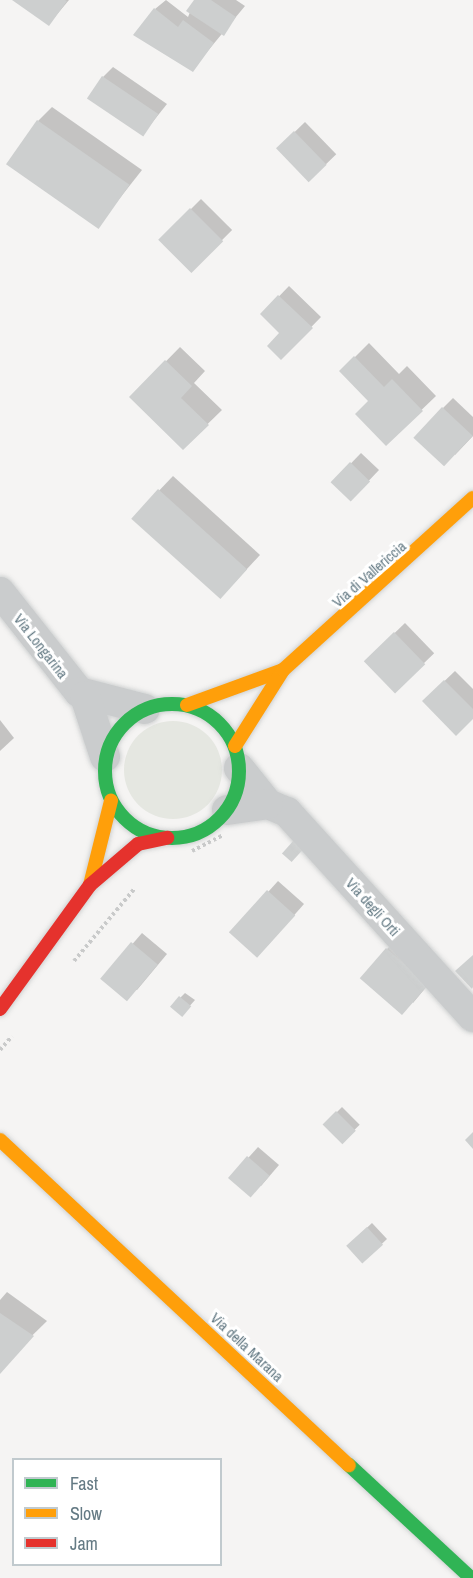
<!DOCTYPE html>
<style>
body{margin:0}
#map{position:relative;width:473px;height:1578px;overflow:hidden;background:#f5f4f3;font-family:"Archivo Narrow",sans-serif}
div>[style]{position:absolute}
[style*='--x']{left:calc(var(--x)*1px);top:calc(var(--y)*1px);width:calc(var(--w)*1px);rotate:calc(var(--a)*1deg)}
.green>*{inset:0;background:#e5e7e1}
.round{border-radius:50%}
.shadow>*{inset:0;background:#0003;transform-origin:0 0}
.building>*{inset:0;background:#cdcfcf;transform-origin:0 0}
.path>*{height:4px;margin-top:-2px;transform-origin:0;background:repeating-linear-gradient(90deg,#c9caca 0 3px,transparent 0 6px)}
.roads{filter:drop-shadow(0 0 2px #d0d2d2) drop-shadow(0 0 2px #d0d2d2)}
.street>*{height:30px;margin:-15px;padding:0 15px;transform-origin:15px;border-radius:15px;background:#cacccd}
.fast>*{height:14px;margin:-7px;padding:0 7px;transform-origin:7px;border-radius:7px;background:#30b455}
.fast>.ring{margin:-7px;padding:0;box-sizing:content-box;background:none;border:14px solid #30b455;border-radius:50%}
.slow>*{height:14px;margin:-7px;padding:0 7px;transform-origin:7px;border-radius:7px;background:#ff9f0a}
.jam>*{height:14px;margin:-7px;padding:0 7px;transform-origin:7px;border-radius:7px;background:#e5322d}
span{translate:-50% -50%;white-space:nowrap;text-align:center;line-height:1.15;-webkit-text-stroke:6px #fff;paint-order:stroke}
.street-label{font-size:15px;color:#647a84}
.legend{position:absolute;left:12px;top:1458px;width:210px;height:108px;box-sizing:border-box;background:#fff;border:2px solid #c1cace;margin:0;padding:8px 10px;list-style:none;font-size:18px;color:#647a84}
.legend li{display:flex;align-items:center;gap:12px;height:30px}
.legend b{width:30px;border:2px solid #c1cace}
</style>
<div id="map">
<div class="green">
<i class="round" style="left:124px;top:721px;width:98px;height:98px"></i>
</div>
<div class="shadow">
<i style="clip-path:polygon(14px 0,69px 0,49px 24px)"></i>
<i style="clip-path:polygon(166px 0,188px 17px,195px 0,236px 0,245px 6px,192px 70px,155px 9px)"></i>
<i style="clip-path:polygon(113px 67px,167px 104px,143px 134px,103px 77px)"></i>
<i style="clip-path:polygon(52px 107px,142px 170px,97px 227px,38px 121px)"></i>
<i style="left:305px;top:122px;width:45px;height:38px;rotate:46deg"></i>
<i style="left:201px;top:199px;width:44px;height:58px;rotate:45deg"></i>
<i style="clip-path:polygon(289px 286px,321px 317px,281px 358px,281px 333px,262px 314px)"></i>
<i style="clip-path:polygon(369px 343px,399px 374px,407px 366px,436px 396px,386px 444px,370px 401px,341px 371px)"></i>
<i style="clip-path:polygon(180px 347px,205px 371px,194px 383px,222px 410px,183px 448px,131px 397px)"></i>
<i style="clip-path:polygon(453px 398px,473px 417px,473px 436px,455px 455px,443px 408px)"></i>
<i style="clip-path:polygon(361px 453px,379px 470px,361px 489px,333px 482px)"></i>
<i style="clip-path:polygon(173px 476px,260px 555px,234px 583px,133px 518px)"></i>
<i style="left:405px;top:623px;width:42px;height:54px;rotate:46deg"></i>
<i style="clip-path:polygon(455px 671px,473px 689px,473px 717px,434px 691px)"></i>
<i style="clip-path:polygon(0 720px,14px 738px,0 751px)"></i>
<i style="clip-path:polygon(278px 881px,304px 904px,267px 946px,231px 933px)"></i>
<i style="clip-path:polygon(142px 933px,167px 954px,137px 990px,102px 979px)"></i>
<i style="clip-path:polygon(397px 939px,437px 974px,413px 1003px,387px 949px)"></i>
<i style="clip-path:polygon(185px 993px,195px 1000px,187px 1009px,180px 998px)"></i>
<i style="left:342px;top:1107px;width:25px;height:25px;rotate:45deg"></i>
<i style="clip-path:polygon(258px 1147px,279px 1165px,261px 1186px,230px 1178px)"></i>
<i style="left:372px;top:1223px;width:22px;height:33px;rotate:47deg"></i>
<i style="clip-path:polygon(7px 1292px,47px 1321px,0 1367px,0 1300px)"></i>
</div>
<div class="building">
<i style="clip-path:polygon(12px 0,65px 0,67px 1px,49px 26px)"></i>
<i style="clip-path:polygon(194px 0,211px 0,236px 17px,224px 36px,186px 11px)"></i>
<i style="clip-path:polygon(154px 8px,178px 27px,183px 20px,214px 43px,193px 72px,133px 35px)"></i>
<i style="left:102px;top:76px;width:68px;height:27px;rotate:34deg"></i>
<i style="left:37px;top:120px;width:113px;height:54px;rotate:35deg"></i>
<i style="left:294px;top:131px;width:47px;height:25px;rotate:46deg"></i>
<i style="left:190px;top:208px;width:47px;height:45px;rotate:45deg"></i>
<i style="clip-path:polygon(278px 295px,313px 328px,281px 360px,267px 346px,279px 333px,260px 314px)"></i>
<i style="clip-path:polygon(354px 356px,384px 387px,392px 379px,423px 411px,386px 446px,355px 414px,368px 401px,339px 371px)"></i>
<i style="clip-path:polygon(165px 360px,192px 386px,181px 398px,209px 425px,183px 450px,129px 397px)"></i>
<i style="left:442px;top:407px;width:42px;height:42px;rotate:43deg"></i>
<i style="left:350px;top:462px;width:28px;height:28px;rotate:44deg"></i>
<i style="left:158px;top:489px;width:120px;height:40px;rotate:42deg"></i>
<i style="left:394px;top:632px;width:45px;height:42px;rotate:46deg"></i>
<i style="clip-path:polygon(444px 680px,473px 709px,473px 719px,456px 736px,422px 701px)"></i>
<i style="left:294px;top:840px;width:13px;height:18px;rotate:42deg"></i>
<i style="left:267px;top:890px;width:38px;height:57px;rotate:42deg"></i>
<i style="left:131px;top:942px;width:35px;height:48px;rotate:40deg"></i>
<i style="left:386px;top:948px;width:56px;height:40px;rotate:41deg"></i>
<i style="clip-path:polygon(473px 955px,473px 987px,472px 989px,455px 971px)"></i>
<i style="left:179px;top:996px;width:16px;height:14px;rotate:40deg"></i>
<i style="left:336px;top:1111px;width:28px;height:19px;rotate:45deg"></i>
<i style="clip-path:polygon(473px 1132px,473px 1149px,465px 1140px)"></i>
<i style="left:247px;top:1156px;width:30px;height:29px;rotate:41deg"></i>
<i style="left:367px;top:1227px;width:24px;height:28px;rotate:48deg"></i>
<i style="clip-path:polygon(0 1313px,34px 1336px,0 1374px)"></i>
</div>
<div class="path">
<i style="--x:192;--y:851;--w:34;--a:-27"></i>
<i style="--x:74;--y:961;--w:95;--a:-50.1"></i>
<i style="--x:0;--y:1050;--w:18;--a:-49"></i>
</div>
<div class="roads">
<div class="street">
<i style="--x:0;--y:592;--w:127;--a:51.7"></i>
<i style="--x:79;--y:692;--w:68;--a:14.4"></i>
<i style="--x:85;--y:696;--w:64;--a:71.8"></i>
<i style="--x:239;--y:768;--w:46;--a:51.1"></i>
<i style="--x:268;--y:804;--w:21;--a:23"></i>
<i style="--x:287;--y:812;--w:277;--a:47.8"></i>
<i style="--x:227;--y:810;--w:41;--a:-8.3"></i>
</div>
<div class="fast">
<i class="ring" style="left:105px;top:704px;width:120px;height:120px"></i>
<i style="--x:349;--y:1465;--w:166;--a:42.8"></i>
</div>
<div class="slow">
<i style="--x:187;--y:705;--w:102;--a:-20"></i>
<i style="--x:235;--y:746;--w:90;--a:-57.7"></i>
<i style="--x:283;--y:670;--w:256;--a:-42.2"></i>
<i style="--x:90;--y:885;--w:87;--a:-76"></i>
<i style="--x:0;--y:1140;--w:477;--a:43"></i>
</div>
<div class="jam">
<i style="--x:0;--y:1009;--w:153;--a:-54"></i>
<i style="--x:90;--y:885;--w:63;--a:-40.5"></i>
<i style="--x:138;--y:844;--w:30;--a:-12"></i>
</div>
</div>
<div class="street-label">
<span style="left:369px;top:574px;rotate:-41deg">Via di Vallericcia</span>
<span style="left:41px;top:646px;rotate:52deg">Via Longarina</span>
<span style="left:373px;top:907px;rotate:48deg">Via degli Orti</span>
<span style="left:247px;top:1347px;rotate:43deg">Via della Marana</span>
</div>
<ul class="legend">
<li><b style="height:8px;background:#30b455"></b>Fast</li>
<li><b style="height:8px;background:#ff9f0a"></b>Slow</li>
<li><b style="height:8px;background:#e5322d"></b>Jam</li>
</ul>
</div>
